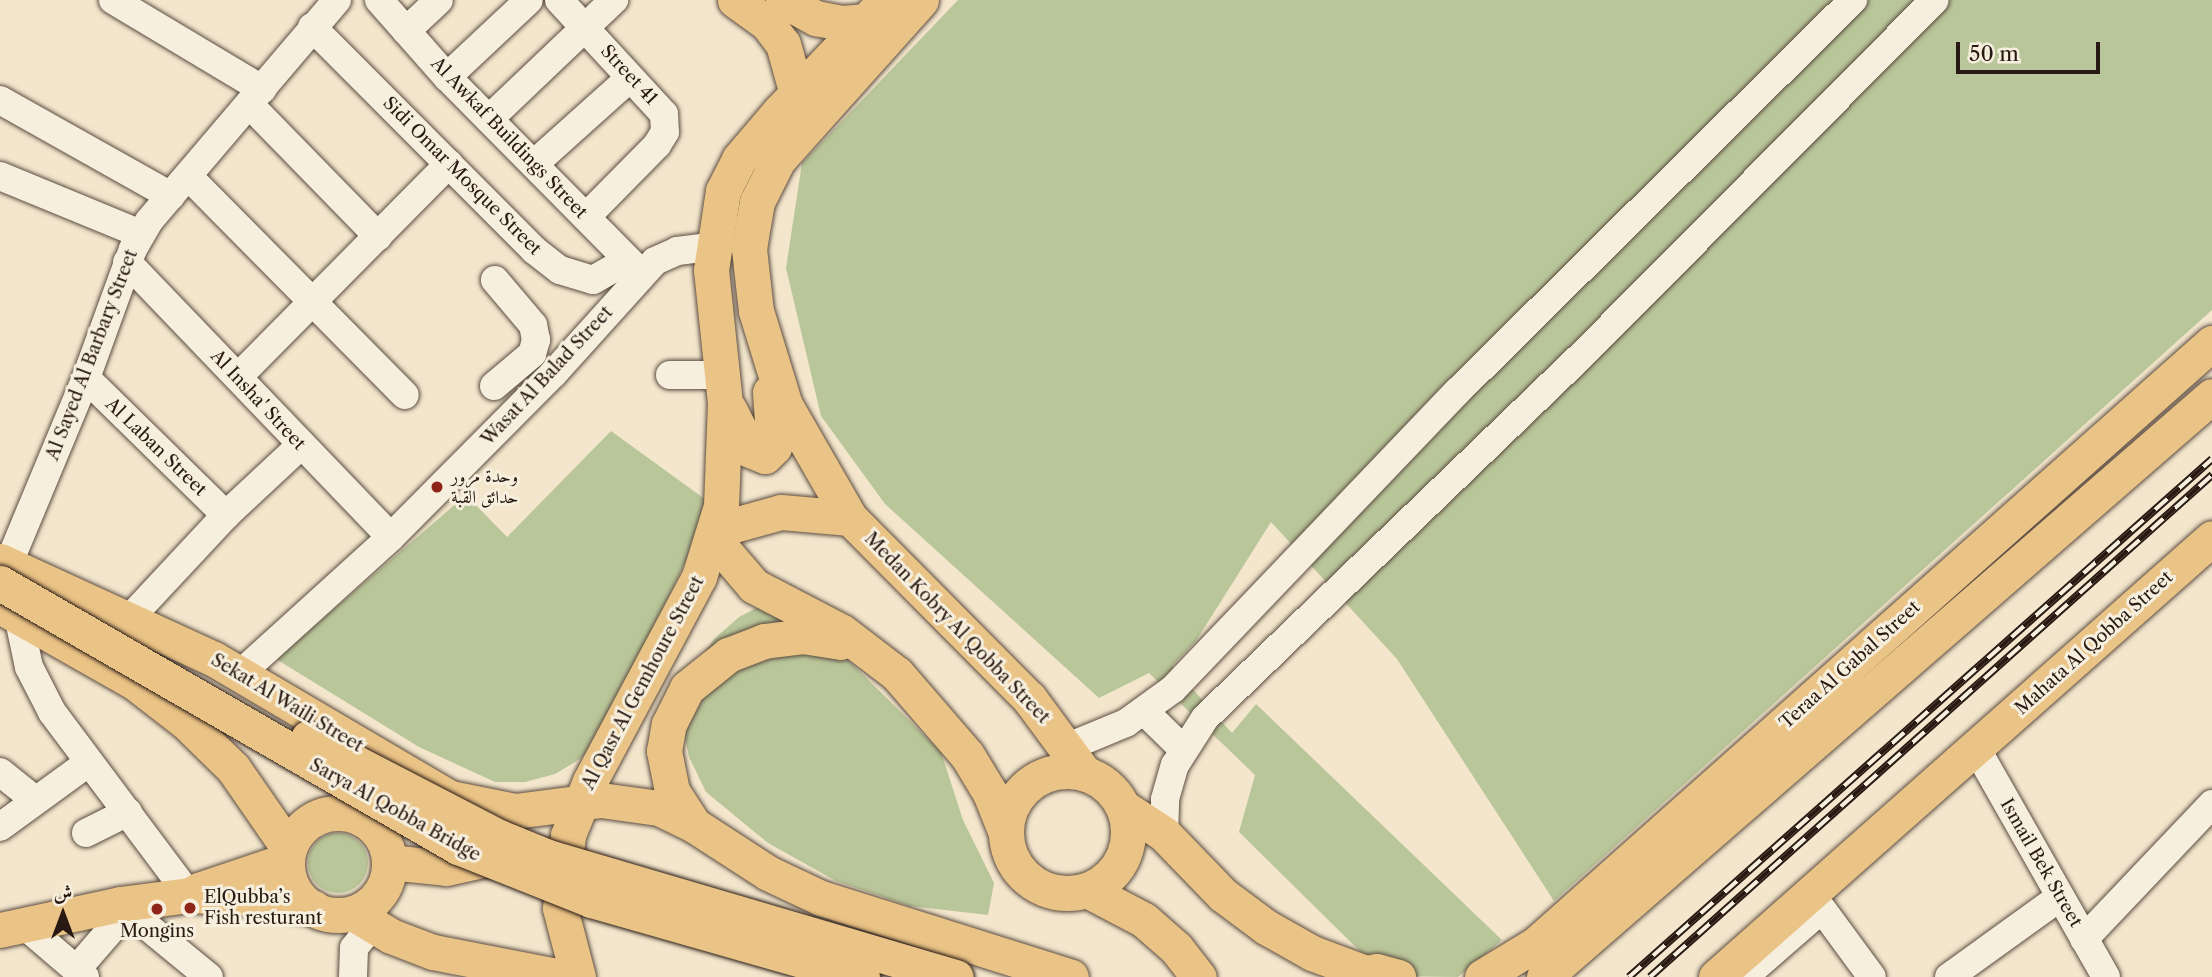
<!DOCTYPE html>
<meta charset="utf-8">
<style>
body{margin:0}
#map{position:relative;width:2212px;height:977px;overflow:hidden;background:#f3e6cc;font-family:"Libre Caslon Text",Amiri,serif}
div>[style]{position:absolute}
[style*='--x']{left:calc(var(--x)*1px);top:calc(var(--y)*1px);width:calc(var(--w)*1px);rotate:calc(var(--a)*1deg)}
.green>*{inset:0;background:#b9c699}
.round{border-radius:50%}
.roads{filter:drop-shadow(0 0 2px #5b4c41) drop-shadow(0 0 2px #5b4c41)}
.minor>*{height:28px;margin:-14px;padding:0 14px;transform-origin:14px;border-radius:14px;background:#f7efde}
.major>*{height:35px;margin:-17.5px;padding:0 17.5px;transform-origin:17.5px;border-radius:17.5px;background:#eac386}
.major>.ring{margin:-17.5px;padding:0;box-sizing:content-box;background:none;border:35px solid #eac386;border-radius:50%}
.rail>*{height:8px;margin-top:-4px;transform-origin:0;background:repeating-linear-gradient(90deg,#f7efde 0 16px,#281913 0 32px);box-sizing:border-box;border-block:2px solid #281913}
.bridges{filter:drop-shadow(0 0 2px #281913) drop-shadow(0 0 2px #281913)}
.major-bridge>*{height:35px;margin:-17.5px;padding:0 17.5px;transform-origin:17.5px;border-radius:17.5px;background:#eac386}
.dots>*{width:19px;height:19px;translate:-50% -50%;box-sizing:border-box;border:4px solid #f7efde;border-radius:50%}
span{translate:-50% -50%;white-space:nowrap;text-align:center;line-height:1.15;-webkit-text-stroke:6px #f7efde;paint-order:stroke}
.street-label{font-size:18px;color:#281913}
.poi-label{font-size:18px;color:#281913}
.left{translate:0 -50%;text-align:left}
.north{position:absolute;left:28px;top:879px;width:70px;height:70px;-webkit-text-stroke:5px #f7efde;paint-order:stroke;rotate:0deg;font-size:19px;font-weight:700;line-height:28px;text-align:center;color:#281913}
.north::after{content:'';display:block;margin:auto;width:24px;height:32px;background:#281913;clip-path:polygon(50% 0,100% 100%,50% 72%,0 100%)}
.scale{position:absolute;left:1956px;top:42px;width:144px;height:32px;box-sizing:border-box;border:4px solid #281913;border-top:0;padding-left:9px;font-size:21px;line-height:24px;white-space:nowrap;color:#281913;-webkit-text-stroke:5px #f7efde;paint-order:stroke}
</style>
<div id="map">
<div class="green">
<i style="clip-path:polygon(958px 0,2212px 0,2212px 310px,1554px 901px,1397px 659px,1271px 522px,1196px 641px,1172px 666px,1232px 733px,1256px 704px,1502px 940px,1458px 977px,1385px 976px,1239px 832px,1255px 775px,1149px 673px,1099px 698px,885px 504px,821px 416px,786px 268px,802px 163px)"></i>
<i style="clip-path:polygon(611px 431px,713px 505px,601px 737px,580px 759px,555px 774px,525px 782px,495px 782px,419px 747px,276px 659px,466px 495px,507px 537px)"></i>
<i style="clip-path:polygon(762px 605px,804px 616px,941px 752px,963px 820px,994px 883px,988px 915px,910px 906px,836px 881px,768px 843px,706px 792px,689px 757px,683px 727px,695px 666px,714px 639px,739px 617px)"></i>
<i class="round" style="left:308px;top:833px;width:60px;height:60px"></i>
</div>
<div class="roads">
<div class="minor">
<i style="--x:113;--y:0;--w:174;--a:30.9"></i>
<i style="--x:379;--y:0;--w:103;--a:48.6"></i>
<i style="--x:447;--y:77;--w:276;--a:45.3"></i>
<i style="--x:559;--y:0;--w:155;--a:47.4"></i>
<i style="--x:664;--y:114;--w:18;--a:87"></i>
<i style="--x:665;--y:132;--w:15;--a:122"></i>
<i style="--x:657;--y:145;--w:101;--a:134.6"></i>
<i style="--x:312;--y:27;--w:315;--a:45.1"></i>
<i style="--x:534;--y:250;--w:33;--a:38"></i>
<i style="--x:560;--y:270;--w:34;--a:17"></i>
<i style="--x:593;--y:280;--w:40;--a:-29.7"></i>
<i style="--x:406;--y:31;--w:45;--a:-43.2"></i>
<i style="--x:447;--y:77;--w:112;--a:-43.2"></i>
<i style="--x:0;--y:100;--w:196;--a:29.3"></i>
<i style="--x:249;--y:104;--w:185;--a:45.7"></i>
<i style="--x:489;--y:119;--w:173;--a:-43.6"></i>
<i style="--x:534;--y:164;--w:129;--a:-41.9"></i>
<i style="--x:0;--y:176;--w:152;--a:22.4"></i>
<i style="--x:188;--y:176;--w:308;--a:45.3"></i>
<i style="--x:127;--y:262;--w:381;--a:46.2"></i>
<i style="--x:670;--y:375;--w:52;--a:0"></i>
<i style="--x:238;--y:377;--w:300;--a:-45.3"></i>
<i style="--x:86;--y:378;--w:196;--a:44.4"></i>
<i style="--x:494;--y:386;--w:50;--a:-40.1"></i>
<i style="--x:532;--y:354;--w:15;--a:-74"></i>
<i style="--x:536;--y:340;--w:15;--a:-101"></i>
<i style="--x:533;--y:325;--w:59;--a:-130.2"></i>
<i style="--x:8;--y:565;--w:203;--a:-67.4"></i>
<i style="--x:86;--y:378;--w:137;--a:-70"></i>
<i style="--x:133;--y:249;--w:32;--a:-60"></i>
<i style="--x:149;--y:221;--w:290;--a:-49.6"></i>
<i style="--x:18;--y:615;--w:53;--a:78.1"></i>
<i style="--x:29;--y:667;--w:51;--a:62.9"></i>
<i style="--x:52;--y:712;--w:229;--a:53.2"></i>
<i style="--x:130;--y:618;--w:141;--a:-47"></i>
<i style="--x:226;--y:515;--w:103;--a:-43"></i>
<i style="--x:241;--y:673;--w:202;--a:-42.2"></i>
<i style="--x:391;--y:537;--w:230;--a:-45.2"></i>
<i style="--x:553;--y:374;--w:152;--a:-47.9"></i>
<i style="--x:655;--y:261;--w:24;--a:-24"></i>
<i style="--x:677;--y:251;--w:35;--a:-7"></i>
<i style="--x:1144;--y:711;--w:54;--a:44.3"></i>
<i style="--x:1068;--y:747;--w:63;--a:-22.5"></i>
<i style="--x:1126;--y:723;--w:58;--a:-35.9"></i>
<i style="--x:1173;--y:689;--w:412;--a:-46.3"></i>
<i style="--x:1458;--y:391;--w:556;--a:-44.71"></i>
<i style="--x:1976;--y:748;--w:263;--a:60.4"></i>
<i style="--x:0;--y:772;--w:45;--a:38.7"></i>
<i style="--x:0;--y:827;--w:110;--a:-36.1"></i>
<i style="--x:86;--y:833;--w:47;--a:-26.6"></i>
<i style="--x:1164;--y:834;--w:35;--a:-88"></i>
<i style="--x:1165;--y:799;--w:35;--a:-74"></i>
<i style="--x:1175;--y:765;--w:56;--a:-57.4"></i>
<i style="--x:1205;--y:718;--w:528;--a:-43.92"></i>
<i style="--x:1585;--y:352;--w:496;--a:-45.2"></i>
<i style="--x:120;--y:904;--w:115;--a:39.4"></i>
<i style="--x:22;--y:923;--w:83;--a:40.6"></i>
<i style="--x:2084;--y:939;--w:186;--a:-46.5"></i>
<i style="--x:76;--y:970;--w:79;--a:-49.1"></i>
<i style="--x:353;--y:977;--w:29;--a:-88"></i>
<i style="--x:354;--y:948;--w:16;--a:-52"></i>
<i style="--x:364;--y:935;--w:16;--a:-22"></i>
<i style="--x:1744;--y:977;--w:103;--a:-41.1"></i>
<i style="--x:1822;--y:909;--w:84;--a:53.7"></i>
<i style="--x:1949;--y:977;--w:137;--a:-35.8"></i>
</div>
<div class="major">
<i style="--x:735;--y:0;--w:39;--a:36"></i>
<i style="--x:767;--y:23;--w:26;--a:53"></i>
<i style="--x:783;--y:44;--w:52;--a:74.4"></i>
<i style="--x:783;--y:0;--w:38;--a:29"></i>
<i style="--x:816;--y:18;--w:26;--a:11"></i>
<i style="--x:842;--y:23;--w:25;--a:-5"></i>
<i style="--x:921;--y:0;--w:215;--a:131.8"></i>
<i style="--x:778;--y:160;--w:47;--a:116.6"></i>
<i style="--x:757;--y:202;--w:22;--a:100"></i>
<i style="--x:753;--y:224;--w:25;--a:99"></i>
<i style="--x:749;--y:249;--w:62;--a:83.6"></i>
<i style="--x:756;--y:311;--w:98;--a:72.9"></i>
<i style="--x:785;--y:405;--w:130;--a:60.1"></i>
<i style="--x:850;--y:518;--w:254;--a:45.2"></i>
<i style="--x:1029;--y:698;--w:94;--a:53.6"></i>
<i style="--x:729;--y:409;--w:46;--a:62.9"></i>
<i style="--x:750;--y:450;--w:16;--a:22"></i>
<i style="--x:765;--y:456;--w:13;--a:-45"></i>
<i style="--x:774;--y:447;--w:55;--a:-94.2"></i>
<i style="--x:716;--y:530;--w:67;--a:-15.5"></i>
<i style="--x:781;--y:512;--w:69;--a:5"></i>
<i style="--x:713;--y:538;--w:63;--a:49.5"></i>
<i style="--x:754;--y:586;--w:99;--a:27.6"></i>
<i style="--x:842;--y:632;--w:69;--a:37.4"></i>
<i style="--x:897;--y:674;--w:107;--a:49.2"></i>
<i style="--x:967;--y:755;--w:44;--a:58.8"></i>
<i style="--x:990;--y:793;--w:43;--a:68.2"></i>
<i style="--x:0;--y:561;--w:235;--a:24.6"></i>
<i style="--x:214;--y:659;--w:274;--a:30.5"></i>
<i style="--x:450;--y:798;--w:66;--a:11.3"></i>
<i style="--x:515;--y:811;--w:87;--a:-7.3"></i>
<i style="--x:601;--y:800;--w:59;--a:7.9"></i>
<i style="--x:659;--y:808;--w:39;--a:26"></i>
<i style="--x:694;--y:825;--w:88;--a:33"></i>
<i style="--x:768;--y:873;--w:59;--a:25.3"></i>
<i style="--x:821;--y:898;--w:262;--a:17.5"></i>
<i style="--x:0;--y:606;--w:154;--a:29.6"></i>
<i style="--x:134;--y:682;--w:66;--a:37.6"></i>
<i style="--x:186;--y:722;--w:66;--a:44.4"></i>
<i style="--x:233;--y:768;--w:98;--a:55.3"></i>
<i class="ring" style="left:1006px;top:771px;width:87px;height:87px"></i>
<i style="--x:1123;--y:807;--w:49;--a:33.4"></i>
<i style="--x:1164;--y:834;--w:85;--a:46"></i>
<i style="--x:1223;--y:895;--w:54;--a:36.7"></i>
<i style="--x:1266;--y:927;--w:53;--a:29.5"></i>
<i style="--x:1312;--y:953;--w:54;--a:20.4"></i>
<i class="ring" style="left:287px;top:813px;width:67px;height:67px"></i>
<i style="--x:694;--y:825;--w:40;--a:-122.9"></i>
<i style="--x:672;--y:791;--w:41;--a:-101.3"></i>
<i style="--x:664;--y:751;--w:27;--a:-80"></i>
<i style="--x:669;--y:724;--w:40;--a:-63.4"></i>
<i style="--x:687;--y:688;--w:53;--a:-38.8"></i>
<i style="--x:728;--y:655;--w:39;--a:-21"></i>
<i style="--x:764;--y:641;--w:39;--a:-7"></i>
<i style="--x:803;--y:636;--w:38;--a:9"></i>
<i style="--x:389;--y:862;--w:57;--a:6"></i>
<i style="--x:446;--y:868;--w:59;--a:-12.6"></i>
<i style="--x:198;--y:890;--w:94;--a:-18.6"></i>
<i style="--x:1087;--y:890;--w:64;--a:27.8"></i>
<i style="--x:1144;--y:920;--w:43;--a:41.2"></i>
<i style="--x:1176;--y:948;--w:37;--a:52"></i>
<i style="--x:353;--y:913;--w:44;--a:31.2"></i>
<i style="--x:391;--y:936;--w:45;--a:20.9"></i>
<i style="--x:433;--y:952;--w:131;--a:11"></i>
<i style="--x:0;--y:930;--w:123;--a:-12.2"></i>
<i style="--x:120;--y:904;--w:70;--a:-7.4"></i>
<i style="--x:189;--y:895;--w:63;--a:2.7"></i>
<i style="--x:252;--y:898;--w:63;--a:9.2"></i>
<i style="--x:578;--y:977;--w:71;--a:-104.6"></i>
<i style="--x:560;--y:908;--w:73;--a:-83.7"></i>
<i style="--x:568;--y:835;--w:58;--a:-67.8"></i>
<i style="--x:590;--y:781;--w:231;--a:-61.9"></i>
<i style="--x:699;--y:577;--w:74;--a:-72.8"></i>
<i style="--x:721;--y:506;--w:103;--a:-87.8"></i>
<i style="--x:725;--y:403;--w:134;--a:-96"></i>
<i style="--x:711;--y:270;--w:80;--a:-81.4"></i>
<i style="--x:723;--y:191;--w:36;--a:-63"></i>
<i style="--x:739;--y:159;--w:62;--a:-49.6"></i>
<i style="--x:779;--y:112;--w:155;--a:-46.3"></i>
<i style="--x:1346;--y:977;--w:31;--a:-11"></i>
<i style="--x:1376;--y:971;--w:23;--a:15"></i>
<i style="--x:1482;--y:977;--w:63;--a:-31.4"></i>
<i style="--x:1536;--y:944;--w:905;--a:-41.64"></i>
<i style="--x:1544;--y:977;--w:885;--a:-41.02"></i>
<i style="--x:1716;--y:977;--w:662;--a:-41.51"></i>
</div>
</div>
<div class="rail">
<i style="--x:1629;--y:977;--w:780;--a:-41.62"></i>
<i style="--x:1650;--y:977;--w:754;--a:-41.77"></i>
</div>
<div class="bridges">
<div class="major-bridge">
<i style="--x:0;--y:583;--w:529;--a:29.96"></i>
<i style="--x:458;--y:847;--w:143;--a:21.7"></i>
<i style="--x:591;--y:900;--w:282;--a:15.9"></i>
<i style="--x:308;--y:738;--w:215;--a:27.4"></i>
<i style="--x:499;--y:837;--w:53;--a:22.2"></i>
<i style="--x:548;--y:857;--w:425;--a:16.4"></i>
</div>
</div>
<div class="dots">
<i style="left:437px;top:487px;background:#8f2418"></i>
<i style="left:190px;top:908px;background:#8f2418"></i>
<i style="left:157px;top:909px;background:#8f2418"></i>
</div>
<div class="street-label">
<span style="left:629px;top:75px;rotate:47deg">Street 41</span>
<span style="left:509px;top:138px;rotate:46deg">Al Awkaf Buildings Street</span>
<span style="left:462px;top:176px;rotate:45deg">Sidi Omar Mosque Street</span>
<span style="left:92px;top:355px;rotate:-69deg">Al Sayed Al Barbary Street</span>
<span style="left:547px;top:376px;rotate:-47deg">Wasat Al Balad Street</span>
<span style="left:258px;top:400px;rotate:47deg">Al Insha' Street</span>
<span style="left:156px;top:447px;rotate:44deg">Al Laban Street</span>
<span style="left:957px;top:628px;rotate:46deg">Medan Kobry Al Qobba Street</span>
<span style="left:2094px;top:643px;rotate:-42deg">Mahata Al Qobba Street</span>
<span style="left:1850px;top:665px;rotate:-42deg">Teraa Al Gabal Street</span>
<span style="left:643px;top:683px;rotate:-62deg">Al Qasr Al Gemhoure Street</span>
<span style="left:287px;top:703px;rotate:31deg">Sekat Al Waili Street</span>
<span style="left:395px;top:810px;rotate:29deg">Sarya Al Qobba Bridge</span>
<span style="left:2041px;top:863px;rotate:60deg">Ismail Bek Street</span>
</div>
<div class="poi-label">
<span class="left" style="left:451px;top:487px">وحدة مرور<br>حدائق القبة</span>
<span class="left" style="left:204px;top:908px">ElQubba’s<br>Fish resturant</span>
<span style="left:157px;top:931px">Mongins</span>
</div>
<div class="north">ش</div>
<div class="scale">50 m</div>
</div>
